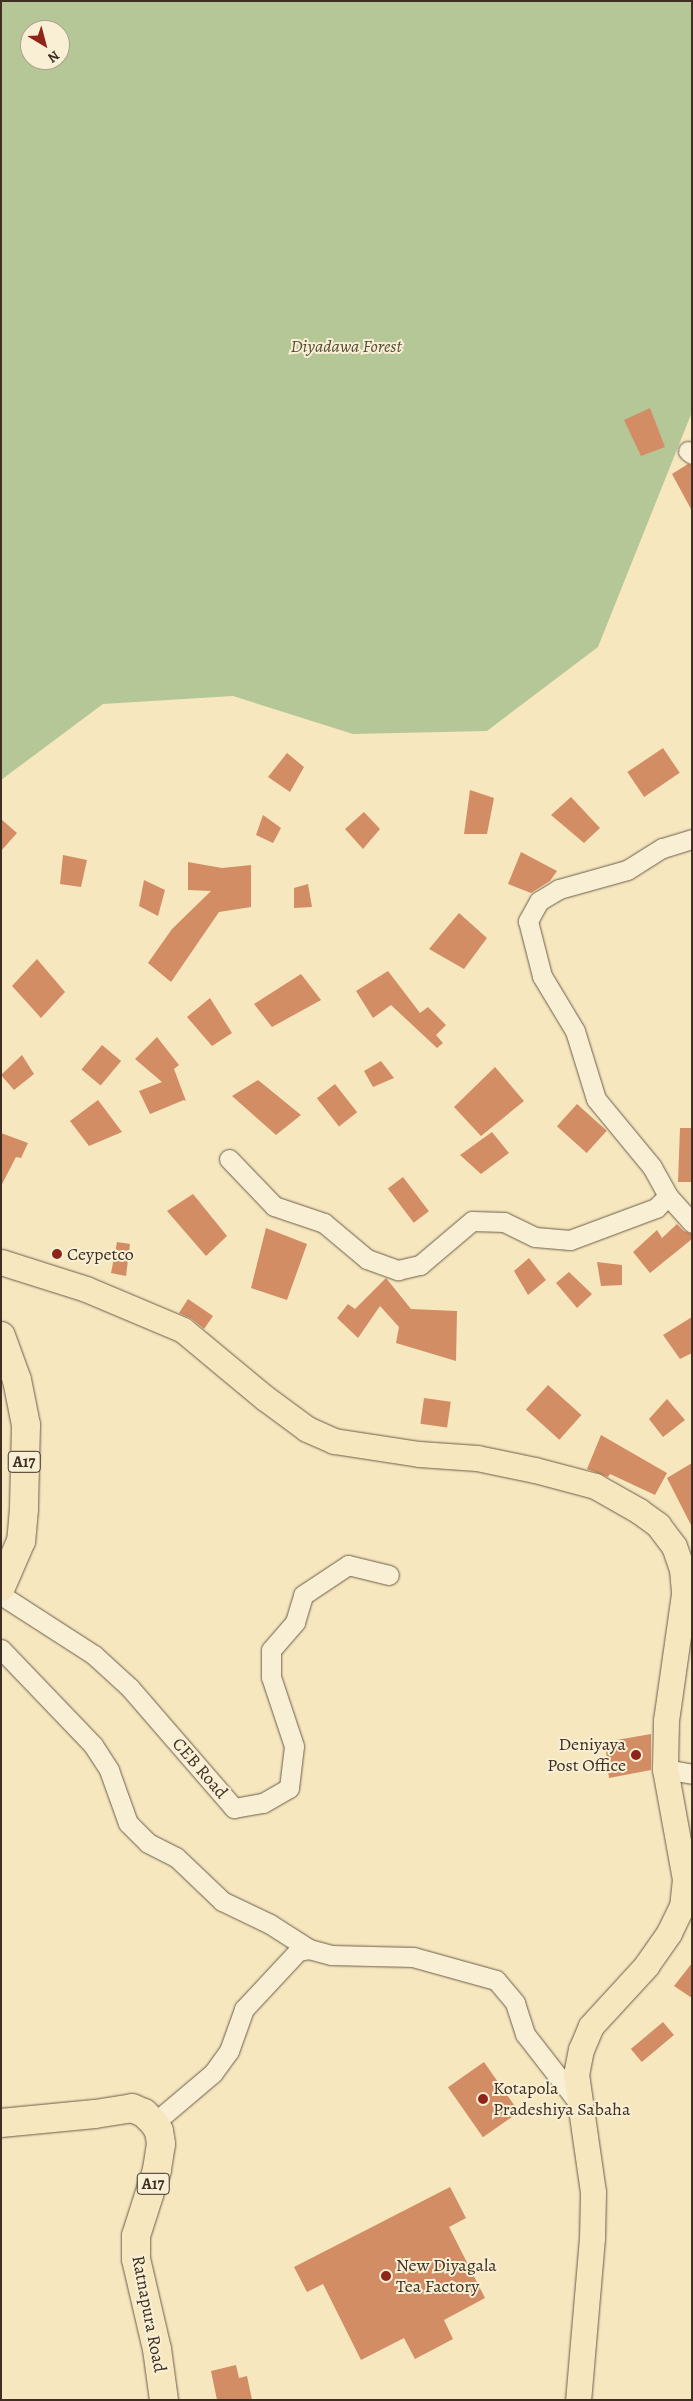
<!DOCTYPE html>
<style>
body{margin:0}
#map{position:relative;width:693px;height:2401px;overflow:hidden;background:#f6e7bf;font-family:Alegreya,serif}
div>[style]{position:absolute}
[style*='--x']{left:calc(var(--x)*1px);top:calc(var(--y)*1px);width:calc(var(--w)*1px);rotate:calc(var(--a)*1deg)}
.green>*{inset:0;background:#b6c797}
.building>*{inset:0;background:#d38d64;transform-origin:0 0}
.roads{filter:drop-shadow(0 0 1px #6c5d49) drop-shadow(0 0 1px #6c5d49)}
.minor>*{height:19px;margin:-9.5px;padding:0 9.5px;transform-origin:9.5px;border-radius:9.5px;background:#f9efd5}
.major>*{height:25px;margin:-12.5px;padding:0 12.5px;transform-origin:12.5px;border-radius:12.5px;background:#f6e7bf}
.highway>*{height:28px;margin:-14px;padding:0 14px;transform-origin:14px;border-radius:14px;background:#f6e7bf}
.dots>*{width:14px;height:14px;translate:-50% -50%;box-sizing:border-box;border:2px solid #f9efd5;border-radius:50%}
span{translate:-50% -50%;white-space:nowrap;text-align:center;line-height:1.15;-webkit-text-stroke:4px #f9efd5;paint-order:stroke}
.shield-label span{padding:1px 4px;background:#f9efd5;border:1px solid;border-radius:4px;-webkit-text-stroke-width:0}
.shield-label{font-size:16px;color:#3e2f22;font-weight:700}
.park-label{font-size:18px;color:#564d39;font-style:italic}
.poi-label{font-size:18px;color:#3e2f22}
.left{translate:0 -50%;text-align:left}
.right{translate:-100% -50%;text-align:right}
.street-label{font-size:18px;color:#3e2f22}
.frame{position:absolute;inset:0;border:2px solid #3e2f22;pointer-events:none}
.north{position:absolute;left:20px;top:20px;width:50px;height:50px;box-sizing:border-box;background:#f9efd5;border:1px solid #aea28d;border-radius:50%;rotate:143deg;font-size:14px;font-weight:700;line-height:20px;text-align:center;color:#3e2f22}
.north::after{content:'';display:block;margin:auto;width:18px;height:22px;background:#8f2418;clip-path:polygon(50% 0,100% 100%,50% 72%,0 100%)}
</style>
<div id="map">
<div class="green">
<i style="clip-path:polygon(evenodd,1px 1px,692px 1px,692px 412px,598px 647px,487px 731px,353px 734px,233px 696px,103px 704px,1px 780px,1px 1px,30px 30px,60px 30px,60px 60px,30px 60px,30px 30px)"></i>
</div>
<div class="building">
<i style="clip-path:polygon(650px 408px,665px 447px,641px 456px,624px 420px)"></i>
<i style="clip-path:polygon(688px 464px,692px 465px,692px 511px,672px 474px)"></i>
<i style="left:663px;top:748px;width:30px;height:43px;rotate:56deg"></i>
<i style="clip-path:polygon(287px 753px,304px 767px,290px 792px,268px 777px)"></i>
<i style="clip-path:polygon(470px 790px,494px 798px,487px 834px,464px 834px)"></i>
<i style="clip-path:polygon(571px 797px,600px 828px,584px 843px,551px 815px)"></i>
<i style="clip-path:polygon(364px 812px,380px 829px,363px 849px,345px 829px)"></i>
<i style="clip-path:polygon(263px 815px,281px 828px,273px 843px,256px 835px)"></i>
<i style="clip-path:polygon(1px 819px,17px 833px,1px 851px)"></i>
<i style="clip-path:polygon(521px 852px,557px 871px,550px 881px,531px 893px,508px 884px)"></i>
<i style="clip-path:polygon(63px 855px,87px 860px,81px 887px,60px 884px)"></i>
<i style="clip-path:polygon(188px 862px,222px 868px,251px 865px,251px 907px,219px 912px,171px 982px,148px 963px,172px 929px,211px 891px,188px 890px)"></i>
<i style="clip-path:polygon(144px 880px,165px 890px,158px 916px,139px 906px)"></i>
<i style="clip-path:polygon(308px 884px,312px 907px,294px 908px,294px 888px)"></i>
<i style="clip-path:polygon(459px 913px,487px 938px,464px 969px,429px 949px)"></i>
<i style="clip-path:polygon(37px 959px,65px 992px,41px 1018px,12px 986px)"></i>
<i style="clip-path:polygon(388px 971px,420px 1013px,428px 1007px,446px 1025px,436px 1035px,443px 1043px,437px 1048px,391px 1005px,373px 1018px,356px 991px)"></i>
<i style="clip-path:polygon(301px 974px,321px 1000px,272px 1027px,254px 1004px)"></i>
<i style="clip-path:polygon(210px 998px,232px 1033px,212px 1046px,187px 1017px)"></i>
<i style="clip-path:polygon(157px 1037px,179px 1065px,174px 1069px,186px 1101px,184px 1100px,150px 1114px,139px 1091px,162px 1082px,135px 1059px)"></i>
<i style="left:102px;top:1045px;width:25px;height:32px;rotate:40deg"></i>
<i style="clip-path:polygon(22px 1055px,34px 1074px,14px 1090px,1px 1075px)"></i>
<i style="clip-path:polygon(381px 1061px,394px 1078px,373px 1087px,364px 1071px)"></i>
<i style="clip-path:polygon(495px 1067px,524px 1101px,481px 1136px,454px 1107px)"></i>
<i style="clip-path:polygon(258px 1080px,301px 1115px,276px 1135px,232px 1096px)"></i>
<i style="left:335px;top:1084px;width:36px;height:23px;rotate:52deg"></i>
<i style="clip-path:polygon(98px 1100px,122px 1132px,89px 1146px,70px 1121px)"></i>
<i style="left:577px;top:1104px;width:40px;height:30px;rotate:42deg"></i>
<i style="clip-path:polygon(680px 1128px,692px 1128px,692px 1182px,678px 1182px)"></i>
<i style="clip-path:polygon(492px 1132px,509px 1153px,481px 1174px,460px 1155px)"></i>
<i style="clip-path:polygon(1px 1133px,28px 1143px,21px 1158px,16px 1157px,1px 1186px)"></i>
<i style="left:403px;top:1177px;width:43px;height:19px;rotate:53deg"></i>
<i style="clip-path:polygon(193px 1194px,227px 1236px,206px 1256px,167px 1211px)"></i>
<i style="clip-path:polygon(677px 1224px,684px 1231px,692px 1234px,692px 1239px,650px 1273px,633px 1252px,657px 1230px,662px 1238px)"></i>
<i style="clip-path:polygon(266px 1228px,307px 1244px,287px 1300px,251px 1288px)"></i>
<i style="clip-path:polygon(117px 1242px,130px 1244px,126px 1276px,111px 1273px)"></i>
<i style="clip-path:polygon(529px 1258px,546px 1280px,528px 1295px,514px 1271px)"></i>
<i style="clip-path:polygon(597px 1262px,622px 1265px,622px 1285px,601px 1286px)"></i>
<i style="clip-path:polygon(569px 1272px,592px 1294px,577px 1308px,556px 1283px)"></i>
<i style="clip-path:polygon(386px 1278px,411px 1309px,457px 1311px,456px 1361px,396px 1343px,399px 1327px,380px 1306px,358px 1338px,337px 1318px,348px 1304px,355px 1309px)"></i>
<i style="clip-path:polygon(188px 1299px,213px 1316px,204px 1329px,192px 1319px,179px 1313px)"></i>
<i style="clip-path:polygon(692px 1317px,692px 1353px,680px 1359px,663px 1335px)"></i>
<i style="left:548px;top:1385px;width:45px;height:33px;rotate:42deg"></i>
<i style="left:424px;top:1398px;width:27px;height:26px;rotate:8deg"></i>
<i style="clip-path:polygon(667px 1399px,685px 1420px,663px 1437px,649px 1419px)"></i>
<i style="clip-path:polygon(601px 1435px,667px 1473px,655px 1495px,610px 1474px,608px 1477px,587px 1469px)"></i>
<i style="clip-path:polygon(692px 1463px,692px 1527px,667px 1478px)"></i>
<i style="clip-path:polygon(651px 1734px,651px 1770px,609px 1778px,605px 1742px)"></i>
<i style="clip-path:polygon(692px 1963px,692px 1998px,674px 1986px)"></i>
<i style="left:663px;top:2022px;width:17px;height:42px;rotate:50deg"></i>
<i style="left:484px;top:2062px;width:61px;height:44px;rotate:55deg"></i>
<i style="clip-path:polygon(450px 2187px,466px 2218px,449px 2227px,485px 2298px,444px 2320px,453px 2339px,415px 2359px,404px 2338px,361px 2360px,323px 2284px,307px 2292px,294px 2267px)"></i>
<i style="clip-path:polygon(236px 2365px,239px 2378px,247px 2376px,252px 2400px,217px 2400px,211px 2371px)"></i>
</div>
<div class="roads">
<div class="minor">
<i style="--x:688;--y:451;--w:5;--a:37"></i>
<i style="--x:692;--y:839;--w:31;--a:163"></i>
<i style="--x:662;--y:848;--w:41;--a:147.8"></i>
<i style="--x:627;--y:870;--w:71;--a:164.4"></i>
<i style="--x:559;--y:889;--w:23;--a:149"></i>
<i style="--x:539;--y:901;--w:23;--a:119"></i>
<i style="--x:528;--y:921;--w:57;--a:75.7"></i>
<i style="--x:542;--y:976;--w:64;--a:59"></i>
<i style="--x:575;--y:1031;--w:71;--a:72.8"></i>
<i style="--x:596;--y:1099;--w:88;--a:50.5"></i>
<i style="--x:652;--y:1167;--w:33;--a:61"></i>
<i style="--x:668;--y:1196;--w:36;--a:48"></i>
<i style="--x:229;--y:1159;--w:65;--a:46.2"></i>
<i style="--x:274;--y:1206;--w:53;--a:18.8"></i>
<i style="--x:324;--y:1223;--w:56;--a:39.9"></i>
<i style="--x:367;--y:1259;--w:33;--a:20"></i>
<i style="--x:398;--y:1270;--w:23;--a:-13"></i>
<i style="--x:420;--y:1265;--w:68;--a:-40.2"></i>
<i style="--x:472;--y:1221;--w:32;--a:2"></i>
<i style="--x:504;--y:1222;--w:34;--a:26"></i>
<i style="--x:535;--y:1237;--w:35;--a:5"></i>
<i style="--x:570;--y:1240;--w:92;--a:-20.4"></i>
<i style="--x:656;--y:1208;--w:17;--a:-45"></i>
<i style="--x:1;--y:1595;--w:111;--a:32.8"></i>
<i style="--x:94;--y:1655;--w:49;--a:42.5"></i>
<i style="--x:130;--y:1688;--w:159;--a:49.1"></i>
<i style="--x:234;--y:1808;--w:29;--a:-10"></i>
<i style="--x:263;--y:1803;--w:30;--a:-30"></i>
<i style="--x:289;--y:1788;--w:42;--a:-83.2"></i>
<i style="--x:294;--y:1746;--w:73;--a:-108.4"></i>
<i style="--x:271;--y:1677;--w:27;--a:-90"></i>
<i style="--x:271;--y:1650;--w:37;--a:-49"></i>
<i style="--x:295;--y:1622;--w:28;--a:-73"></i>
<i style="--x:303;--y:1595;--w:54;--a:-33.7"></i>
<i style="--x:348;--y:1565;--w:42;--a:13.7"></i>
<i style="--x:1;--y:1649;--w:133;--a:46.2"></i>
<i style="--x:93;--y:1745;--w:30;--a:57"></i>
<i style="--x:109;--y:1770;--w:56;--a:70.3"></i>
<i style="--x:128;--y:1823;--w:28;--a:45"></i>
<i style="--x:148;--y:1843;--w:31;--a:27"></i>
<i style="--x:176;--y:1857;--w:64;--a:43.7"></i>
<i style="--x:222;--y:1901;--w:53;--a:25.6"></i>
<i style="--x:270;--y:1924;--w:46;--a:32.7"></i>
<i style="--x:665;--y:1769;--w:27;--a:10"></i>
<i style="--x:154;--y:2123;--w:77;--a:-40.3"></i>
<i style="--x:213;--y:2073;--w:27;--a:-54"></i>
<i style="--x:229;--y:2051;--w:45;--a:-70.3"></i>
<i style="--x:244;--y:2009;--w:79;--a:-47"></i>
<i style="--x:298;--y:1951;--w:11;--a:-10"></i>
<i style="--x:309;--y:1949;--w:23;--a:15"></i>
<i style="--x:331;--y:1955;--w:82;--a:1.4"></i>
<i style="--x:413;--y:1957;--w:86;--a:15.5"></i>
<i style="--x:496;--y:1980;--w:30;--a:50"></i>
<i style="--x:515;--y:2003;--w:33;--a:72"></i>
<i style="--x:525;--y:2034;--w:91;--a:52.1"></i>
</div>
<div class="major">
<i style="--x:1;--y:1262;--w:89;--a:17.6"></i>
<i style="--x:86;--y:1289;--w:105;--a:22.9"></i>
<i style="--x:183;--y:1330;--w:107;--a:39.7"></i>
<i style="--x:265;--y:1398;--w:52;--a:36.4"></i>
<i style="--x:307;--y:1429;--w:30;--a:24"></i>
<i style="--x:334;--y:1441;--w:86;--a:8.7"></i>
<i style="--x:419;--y:1454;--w:58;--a:3.9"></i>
<i style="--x:477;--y:1458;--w:59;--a:11.7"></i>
<i style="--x:535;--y:1470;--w:62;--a:14.9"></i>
<i style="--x:595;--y:1486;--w:51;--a:29.6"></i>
<i style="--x:639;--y:1511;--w:24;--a:36"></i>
<i style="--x:658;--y:1525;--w:26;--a:53"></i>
<i style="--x:674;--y:1546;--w:24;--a:71"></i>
<i style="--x:682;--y:1569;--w:25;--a:85"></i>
<i style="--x:684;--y:1594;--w:127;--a:98.1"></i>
<i style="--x:666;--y:1720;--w:49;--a:91.2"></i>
<i style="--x:665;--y:1769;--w:112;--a:79.7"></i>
<i style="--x:685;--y:1879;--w:27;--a:96"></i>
<i style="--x:682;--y:1906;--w:30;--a:116"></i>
<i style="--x:669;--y:1933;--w:39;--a:125"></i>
<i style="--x:647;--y:1965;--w:83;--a:132.6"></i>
<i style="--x:591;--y:2026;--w:25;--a:113"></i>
<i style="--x:581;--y:2049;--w:25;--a:101"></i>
<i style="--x:576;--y:2074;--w:119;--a:81.8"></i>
<i style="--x:593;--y:2192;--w:46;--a:91.2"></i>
<i style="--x:592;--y:2238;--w:163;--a:94.9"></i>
</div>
<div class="highway">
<i style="--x:1;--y:1336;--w:47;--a:70"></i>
<i style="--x:17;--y:1380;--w:46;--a:78.7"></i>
<i style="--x:26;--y:1425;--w:84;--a:91.4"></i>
<i style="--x:24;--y:1509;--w:32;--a:95"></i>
<i style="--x:21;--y:1541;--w:50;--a:113.5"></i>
<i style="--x:1;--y:2123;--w:94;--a:-5.5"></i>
<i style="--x:95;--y:2114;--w:37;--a:-9"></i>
<i style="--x:132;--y:2108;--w:13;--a:23"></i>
<i style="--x:144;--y:2113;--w:14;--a:45"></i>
<i style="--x:154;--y:2123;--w:9;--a:58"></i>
<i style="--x:159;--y:2131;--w:13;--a:81"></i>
<i style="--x:161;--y:2144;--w:26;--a:99"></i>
<i style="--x:157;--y:2170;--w:69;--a:107.7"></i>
<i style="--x:136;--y:2236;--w:23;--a:90"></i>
<i style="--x:136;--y:2259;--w:92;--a:76.9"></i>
<i style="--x:157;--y:2349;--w:51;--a:82.2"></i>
</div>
</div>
<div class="dots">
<i style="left:57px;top:1254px;background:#8f2418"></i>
<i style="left:636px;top:1755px;background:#8f2418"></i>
<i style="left:483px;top:2099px;background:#8f2418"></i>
<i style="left:386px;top:2276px;background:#8f2418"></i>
</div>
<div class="shield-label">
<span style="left:24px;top:1462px">A17</span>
<span style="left:153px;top:2184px">A17</span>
</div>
<div class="park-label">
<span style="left:346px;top:346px">Diyadawa Forest</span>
</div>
<div class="poi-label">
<span class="left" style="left:67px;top:1254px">Ceypetco</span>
<span class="right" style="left:626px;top:1755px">Deniyaya<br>Post Office</span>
<span class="left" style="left:493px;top:2099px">Kotapola<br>Pradeshiya Sabaha</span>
<span class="left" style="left:396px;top:2276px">New Diyagala<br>Tea Factory</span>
</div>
<div class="street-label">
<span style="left:200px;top:1768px;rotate:49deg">CEB Road</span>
<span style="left:149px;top:2314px;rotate:79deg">Ratnapura Road</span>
</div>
<div class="frame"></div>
<div class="north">N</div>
</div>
